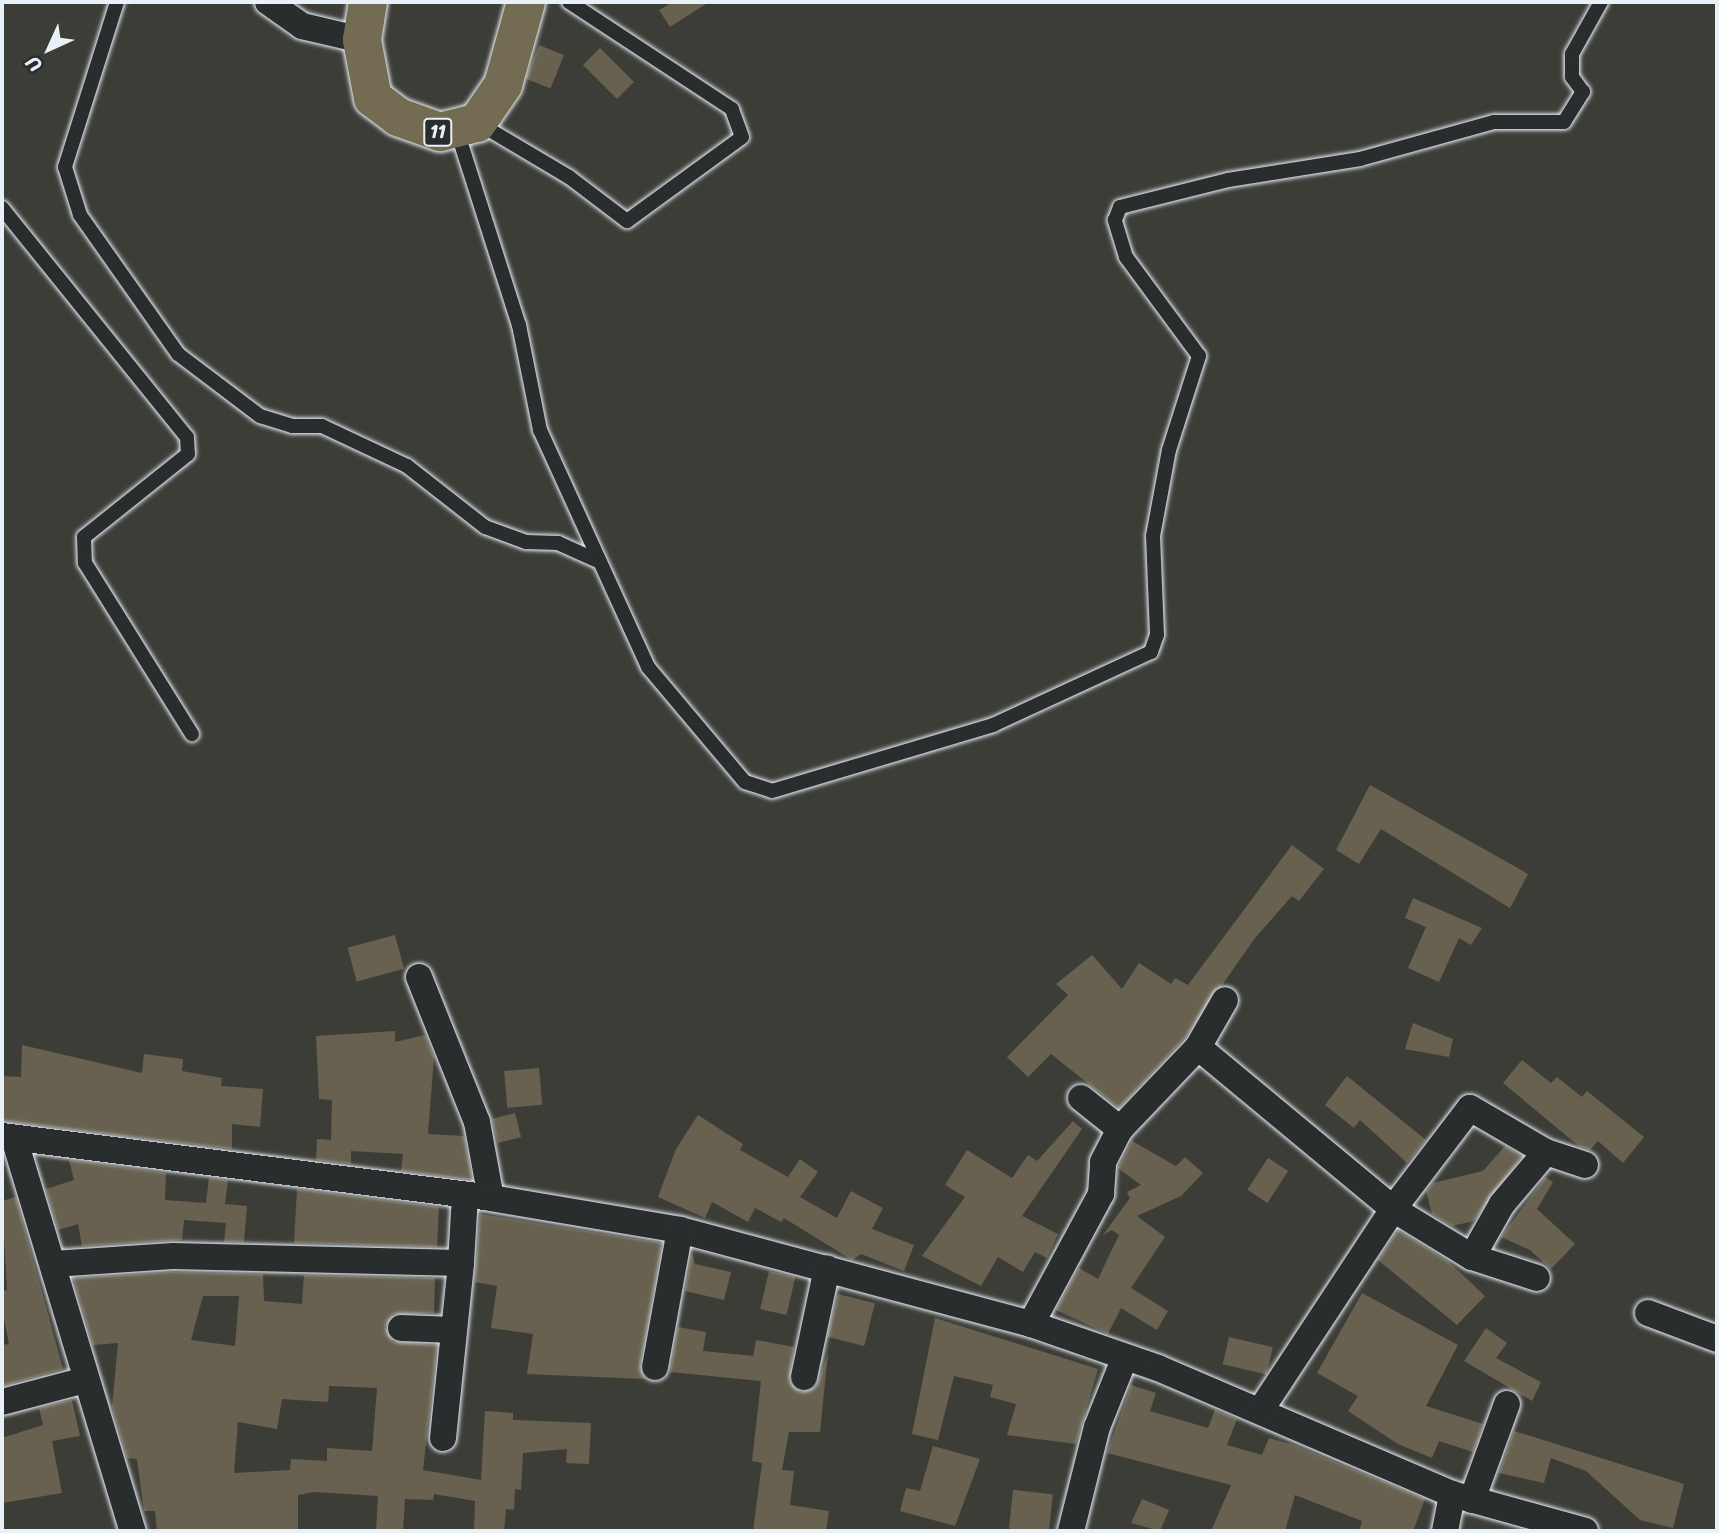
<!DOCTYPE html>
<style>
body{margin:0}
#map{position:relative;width:1719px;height:1533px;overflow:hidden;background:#3d3d38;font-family:Sriracha,sans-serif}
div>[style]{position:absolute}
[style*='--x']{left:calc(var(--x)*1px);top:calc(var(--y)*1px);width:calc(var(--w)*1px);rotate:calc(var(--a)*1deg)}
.building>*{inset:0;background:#686150;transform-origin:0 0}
.roads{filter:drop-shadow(0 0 2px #e8f1f8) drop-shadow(0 0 2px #e8f1f8)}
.service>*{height:14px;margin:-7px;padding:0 7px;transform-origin:7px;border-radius:7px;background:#2a2d2e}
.minor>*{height:26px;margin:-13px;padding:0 13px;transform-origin:13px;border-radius:13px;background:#2a2d2e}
.trunk>*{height:38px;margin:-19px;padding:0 19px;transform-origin:19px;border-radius:19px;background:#736b52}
span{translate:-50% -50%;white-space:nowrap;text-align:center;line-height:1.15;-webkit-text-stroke:5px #2a2d2e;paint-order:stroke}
.shield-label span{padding:2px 5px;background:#2a2d2e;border:2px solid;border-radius:5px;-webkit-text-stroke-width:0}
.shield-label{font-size:18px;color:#e8f1f8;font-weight:700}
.frame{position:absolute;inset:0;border:4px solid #e8f1f8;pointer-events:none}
.north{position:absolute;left:14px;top:14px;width:70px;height:70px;-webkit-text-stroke:5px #2a2d2e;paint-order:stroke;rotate:225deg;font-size:19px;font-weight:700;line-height:28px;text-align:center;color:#e8f1f8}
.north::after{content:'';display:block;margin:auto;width:24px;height:32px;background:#e8f1f8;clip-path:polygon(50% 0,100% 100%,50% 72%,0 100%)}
</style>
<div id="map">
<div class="building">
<i style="clip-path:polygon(673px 2px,709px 2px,670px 27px,659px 10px)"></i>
<i style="left:539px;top:45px;width:27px;height:36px;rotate:22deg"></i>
<i style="left:600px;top:48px;width:48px;height:24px;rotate:45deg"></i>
<i style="clip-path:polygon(1370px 785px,1528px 874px,1510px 908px,1381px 829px,1359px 864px,1336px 850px)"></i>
<i style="clip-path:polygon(1292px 845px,1324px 869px,1299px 901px,1292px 896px,1255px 938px,1185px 1038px,1119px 1108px,1051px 1054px,1028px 1077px,1007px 1057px,1068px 995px,1056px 984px,1092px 955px,1122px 989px,1139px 963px,1171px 984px,1175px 978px,1188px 985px)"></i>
<i style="clip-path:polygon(1413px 898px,1482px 928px,1471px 945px,1459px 938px,1439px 982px,1408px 968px,1426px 927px,1405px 918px)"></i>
<i style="left:395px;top:935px;width:35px;height:49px;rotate:75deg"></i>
<i style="clip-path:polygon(1413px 1023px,1453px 1039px,1449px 1057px,1405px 1049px)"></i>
<i style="clip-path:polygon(395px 1031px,395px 1042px,425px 1035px,434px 1057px,428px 1134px,464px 1136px,472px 1180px,401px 1171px,403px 1154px,351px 1151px,351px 1164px,316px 1160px,317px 1139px,331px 1140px,332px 1100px,319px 1099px,316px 1036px)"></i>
<i style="clip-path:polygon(22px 1045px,142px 1073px,144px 1054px,183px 1059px,182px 1071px,222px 1078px,221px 1086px,263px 1089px,260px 1127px,232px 1124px,232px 1149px,2px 1121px,2px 1076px,21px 1077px)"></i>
<i style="clip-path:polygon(1522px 1060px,1551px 1083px,1557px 1077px,1582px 1097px,1587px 1091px,1644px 1137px,1623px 1163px,1598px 1141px,1590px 1150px,1580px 1147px,1503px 1083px)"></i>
<i style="left:539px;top:1068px;width:37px;height:35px;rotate:85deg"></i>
<i style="clip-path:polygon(1347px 1076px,1426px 1140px,1407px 1163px,1360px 1120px,1354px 1128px,1325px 1105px)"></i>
<i style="left:515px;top:1113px;width:25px;height:24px;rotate:76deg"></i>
<i style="clip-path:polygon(698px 1115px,743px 1144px,740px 1150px,788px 1177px,800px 1159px,818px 1172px,800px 1197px,837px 1218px,851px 1191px,883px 1208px,872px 1229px,914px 1245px,904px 1271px,861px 1254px,852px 1260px,784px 1218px,781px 1222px,755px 1208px,748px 1222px,712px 1202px,705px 1218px,658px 1197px,676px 1149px)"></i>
<i style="clip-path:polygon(1073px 1121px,1082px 1129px,1022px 1216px,1058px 1234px,1047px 1258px,1035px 1252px,1023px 1272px,998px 1257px,981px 1286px,922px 1256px,965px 1197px,945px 1185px,967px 1150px,1012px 1178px,1028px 1155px,1037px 1161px)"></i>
<i style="clip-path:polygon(1132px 1141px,1176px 1166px,1185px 1157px,1203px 1173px,1181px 1196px,1137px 1216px,1165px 1237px,1131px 1288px,1168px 1311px,1157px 1330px,1121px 1308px,1108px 1334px,1056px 1310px,1079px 1268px,1098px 1279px,1119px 1235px,1112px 1230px,1103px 1235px,1130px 1198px,1127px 1192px,1141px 1185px,1118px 1168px)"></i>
<i style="clip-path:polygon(1505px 1146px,1522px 1156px,1474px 1221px,1452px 1226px,1432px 1214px,1426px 1191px,1433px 1183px,1483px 1171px)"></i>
<i style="left:1268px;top:1158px;width:24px;height:38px;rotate:33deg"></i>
<i style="clip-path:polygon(69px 1160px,166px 1173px,165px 1200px,206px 1203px,209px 1178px,228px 1180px,225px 1204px,247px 1206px,244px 1242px,224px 1242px,226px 1223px,184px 1220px,182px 1240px,82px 1246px,78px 1224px,58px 1230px,46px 1189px,74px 1180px)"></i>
<i style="clip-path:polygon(1545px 1177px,1553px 1182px,1537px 1209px,1575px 1244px,1551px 1269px,1530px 1250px,1501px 1237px)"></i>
<i style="clip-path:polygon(297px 1189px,439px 1207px,437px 1247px,294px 1243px)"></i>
<i style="clip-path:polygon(16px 1197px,63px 1369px,2px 1386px,2px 1345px,9px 1344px,2px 1309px,2px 1291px,7px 1290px,2px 1201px)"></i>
<i style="clip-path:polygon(480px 1214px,662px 1243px,640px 1364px,645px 1379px,527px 1374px,533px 1334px,491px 1328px,497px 1286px,475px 1282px)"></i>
<i style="clip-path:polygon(1398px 1230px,1449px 1262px,1485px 1296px,1457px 1325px,1378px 1260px)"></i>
<i style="clip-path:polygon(692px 1253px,695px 1264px,731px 1272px,724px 1300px,685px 1291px)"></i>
<i style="left:769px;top:1271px;width:27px;height:39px;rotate:13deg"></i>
<i style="clip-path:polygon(evenodd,173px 1272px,263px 1274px,264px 1301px,302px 1304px,304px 1275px,435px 1278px,434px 1313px,394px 1314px,385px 1327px,393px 1342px,437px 1345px,423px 1470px,481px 1480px,485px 1411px,513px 1413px,513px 1420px,591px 1423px,589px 1464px,566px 1463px,567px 1449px,523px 1453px,521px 1490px,515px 1489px,514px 1510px,506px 1509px,504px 1531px,474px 1531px,475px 1501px,434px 1494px,433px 1500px,405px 1499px,403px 1531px,376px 1531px,378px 1496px,314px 1492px,298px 1495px,298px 1531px,157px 1531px,155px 1511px,144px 1511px,137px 1459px,127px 1458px,112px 1407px,118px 1343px,93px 1345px,73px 1278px,173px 1272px,203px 1296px,239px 1296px,235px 1346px,191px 1340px,203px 1296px,173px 1272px,329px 1386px,377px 1388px,372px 1451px,327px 1448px,327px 1461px,291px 1459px,290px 1470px,234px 1473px,238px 1422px,277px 1429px,282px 1399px,328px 1402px,329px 1386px)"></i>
<i style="clip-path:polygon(1362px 1293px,1458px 1345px,1426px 1406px,1483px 1424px,1473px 1452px,1439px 1441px,1432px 1458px,1398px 1444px,1348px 1411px,1358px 1396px,1317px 1373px)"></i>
<i style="left:838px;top:1294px;width:38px;height:44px;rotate:14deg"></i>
<i style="clip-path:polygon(935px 1318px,1098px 1369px,1076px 1444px,1007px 1435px,1016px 1404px,990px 1397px,993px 1385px,954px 1376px,938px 1440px,912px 1434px)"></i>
<i style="clip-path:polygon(678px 1327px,706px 1332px,703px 1351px,753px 1356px,756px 1340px,794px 1347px,789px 1381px,801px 1392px,816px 1387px,828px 1353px,820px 1432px,789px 1432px,782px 1470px,794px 1471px,790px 1505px,829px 1511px,826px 1531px,753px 1531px,762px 1463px,752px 1461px,761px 1381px,670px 1372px)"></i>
<i style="clip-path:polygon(1486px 1328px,1507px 1343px,1496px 1358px,1541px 1382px,1532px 1401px,1464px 1361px)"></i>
<i style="left:1229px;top:1337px;width:45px;height:28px;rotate:13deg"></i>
<i style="clip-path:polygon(1131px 1385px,1156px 1393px,1150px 1411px,1208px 1428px,1215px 1410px,1237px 1419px,1227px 1445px,1262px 1455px,1269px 1438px,1294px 1445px,1425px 1499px,1413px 1531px,1359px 1531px,1362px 1521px,1295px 1495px,1285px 1531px,1211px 1531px,1231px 1485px,1107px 1453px)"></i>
<i style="clip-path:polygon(72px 1400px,80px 1436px,52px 1441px,62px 1493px,2px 1503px,2px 1438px,43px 1425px,39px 1408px)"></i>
<i style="clip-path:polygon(1514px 1431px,1684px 1484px,1673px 1528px,1640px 1520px,1586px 1471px,1551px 1458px,1544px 1483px,1499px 1473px)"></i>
<i style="clip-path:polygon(933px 1446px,980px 1459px,955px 1526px,900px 1511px,906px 1488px,920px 1491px)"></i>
<i style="left:1013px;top:1490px;width:40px;height:39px;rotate:6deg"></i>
<i style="clip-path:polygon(1142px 1499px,1169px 1510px,1160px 1531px,1131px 1523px)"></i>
</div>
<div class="roads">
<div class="service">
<i style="--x:117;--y:2;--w:173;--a:107.5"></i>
<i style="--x:65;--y:167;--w:50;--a:72.6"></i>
<i style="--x:80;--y:215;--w:170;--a:54.8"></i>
<i style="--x:178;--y:354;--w:103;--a:37.1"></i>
<i style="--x:260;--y:416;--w:34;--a:17"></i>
<i style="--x:292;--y:426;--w:30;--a:0"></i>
<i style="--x:322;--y:426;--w:94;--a:25.2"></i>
<i style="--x:407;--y:466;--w:99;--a:38"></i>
<i style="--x:485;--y:527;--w:44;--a:20.1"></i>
<i style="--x:526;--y:542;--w:32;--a:2"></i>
<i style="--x:558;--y:543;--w:46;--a:24.3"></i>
<i style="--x:478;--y:123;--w:106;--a:30.7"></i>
<i style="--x:569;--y:177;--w:73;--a:37.2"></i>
<i style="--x:627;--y:221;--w:142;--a:-36.1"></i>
<i style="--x:742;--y:137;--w:30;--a:-110"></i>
<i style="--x:732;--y:109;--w:195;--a:-146.7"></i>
<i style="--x:457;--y:131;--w:204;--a:72.3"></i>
<i style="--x:519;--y:325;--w:107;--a:78.7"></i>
<i style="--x:540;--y:430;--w:260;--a:65.5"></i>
<i style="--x:648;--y:667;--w:150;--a:49.9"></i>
<i style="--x:745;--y:782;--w:28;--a:18"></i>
<i style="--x:772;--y:791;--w:231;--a:-16.6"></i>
<i style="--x:993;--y:725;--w:174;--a:-24.8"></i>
<i style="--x:1151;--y:652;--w:18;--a:-71"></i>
<i style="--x:1157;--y:635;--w:99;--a:-92.3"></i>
<i style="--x:1153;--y:536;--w:87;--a:-79.5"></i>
<i style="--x:1169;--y:450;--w:99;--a:-72.3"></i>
<i style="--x:1199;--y:356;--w:123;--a:-126.4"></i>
<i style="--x:1126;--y:257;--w:39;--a:-107"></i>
<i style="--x:1115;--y:220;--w:14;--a:-69"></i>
<i style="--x:1120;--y:207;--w:111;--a:-14"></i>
<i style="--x:1228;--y:180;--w:134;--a:-9"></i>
<i style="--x:1360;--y:159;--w:139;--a:-15.4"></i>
<i style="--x:1494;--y:122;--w:70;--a:0"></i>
<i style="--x:1564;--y:122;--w:36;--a:-58"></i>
<i style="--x:1583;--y:92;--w:19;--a:-126"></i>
<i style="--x:1572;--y:77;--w:23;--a:-90"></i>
<i style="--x:1572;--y:54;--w:60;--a:-60.9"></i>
<i style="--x:2;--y:208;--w:294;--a:51.1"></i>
<i style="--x:187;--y:437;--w:17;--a:87"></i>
<i style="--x:188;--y:454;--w:133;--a:141.4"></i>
<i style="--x:84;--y:537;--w:26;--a:88"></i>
<i style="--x:85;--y:563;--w:202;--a:58"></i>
</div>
<div class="minor">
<i style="--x:268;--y:2;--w:42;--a:35.2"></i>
<i style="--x:302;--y:26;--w:62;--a:13.1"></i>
<i style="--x:419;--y:977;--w:156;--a:68.2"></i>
<i style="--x:477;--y:1122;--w:77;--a:79.6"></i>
<i style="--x:1198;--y:1047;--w:254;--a:39.7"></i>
<i style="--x:1393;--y:1209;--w:92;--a:31.3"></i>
<i style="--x:1472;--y:1257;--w:68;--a:17.9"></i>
<i style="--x:1081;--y:1098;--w:50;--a:38.5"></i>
<i style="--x:2;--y:1136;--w:493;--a:7.2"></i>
<i style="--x:491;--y:1198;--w:192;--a:9.6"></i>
<i style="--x:680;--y:1230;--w:363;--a:15"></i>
<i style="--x:1031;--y:1324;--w:134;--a:19.1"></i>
<i style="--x:1158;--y:1368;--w:320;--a:23.2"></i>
<i style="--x:1452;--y:1494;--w:138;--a:15.5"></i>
<i style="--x:14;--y:1138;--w:411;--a:73.2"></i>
<i style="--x:1472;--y:1257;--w:61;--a:-60.5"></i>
<i style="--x:1502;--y:1204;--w:68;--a:-49.8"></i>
<i style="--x:53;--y:1264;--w:120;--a:-3.8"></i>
<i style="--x:173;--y:1256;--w:288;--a:1.4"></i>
<i style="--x:461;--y:1263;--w:67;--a:-86.6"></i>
<i style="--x:1648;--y:1313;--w:74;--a:20.6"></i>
<i style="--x:1031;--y:1324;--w:148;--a:-61.7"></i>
<i style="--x:1101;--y:1194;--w:32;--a:-86"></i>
<i style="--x:1103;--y:1162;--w:37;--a:-63"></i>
<i style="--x:1120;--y:1129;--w:113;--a:-46.4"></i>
<i style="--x:1198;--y:1047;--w:54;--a:-60.1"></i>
<i style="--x:401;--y:1328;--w:53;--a:2.2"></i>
<i style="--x:655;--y:1367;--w:139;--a:-79.7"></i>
<i style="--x:804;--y:1377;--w:111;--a:-78.1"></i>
<i style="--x:2;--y:1402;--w:86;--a:-14.8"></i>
<i style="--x:1260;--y:1411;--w:242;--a:-56.6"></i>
<i style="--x:1393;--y:1209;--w:127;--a:-52.7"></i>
<i style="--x:1470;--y:1108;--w:88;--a:30.1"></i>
<i style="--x:1546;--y:1152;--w:41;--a:18.4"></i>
<i style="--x:443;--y:1438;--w:176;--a:-84.1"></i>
<i style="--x:1472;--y:1500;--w:102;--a:-70"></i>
<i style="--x:1071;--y:1531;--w:107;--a:-76"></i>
<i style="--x:1097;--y:1427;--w:75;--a:-68.2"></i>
<i style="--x:1445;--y:1531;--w:38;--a:-79"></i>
</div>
<div class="trunk">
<i style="--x:368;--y:2;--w:38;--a:99"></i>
<i style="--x:362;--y:40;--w:59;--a:79.3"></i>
<i style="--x:373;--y:98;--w:31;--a:37"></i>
<i style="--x:398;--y:117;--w:45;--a:19.7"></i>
<i style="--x:440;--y:132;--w:38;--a:-14"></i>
<i style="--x:477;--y:123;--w:46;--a:-55.6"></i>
<i style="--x:503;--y:85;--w:86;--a:-74.5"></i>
</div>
</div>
<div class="shield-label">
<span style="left:438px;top:132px">11</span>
</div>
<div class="frame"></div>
<div class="north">U</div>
</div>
